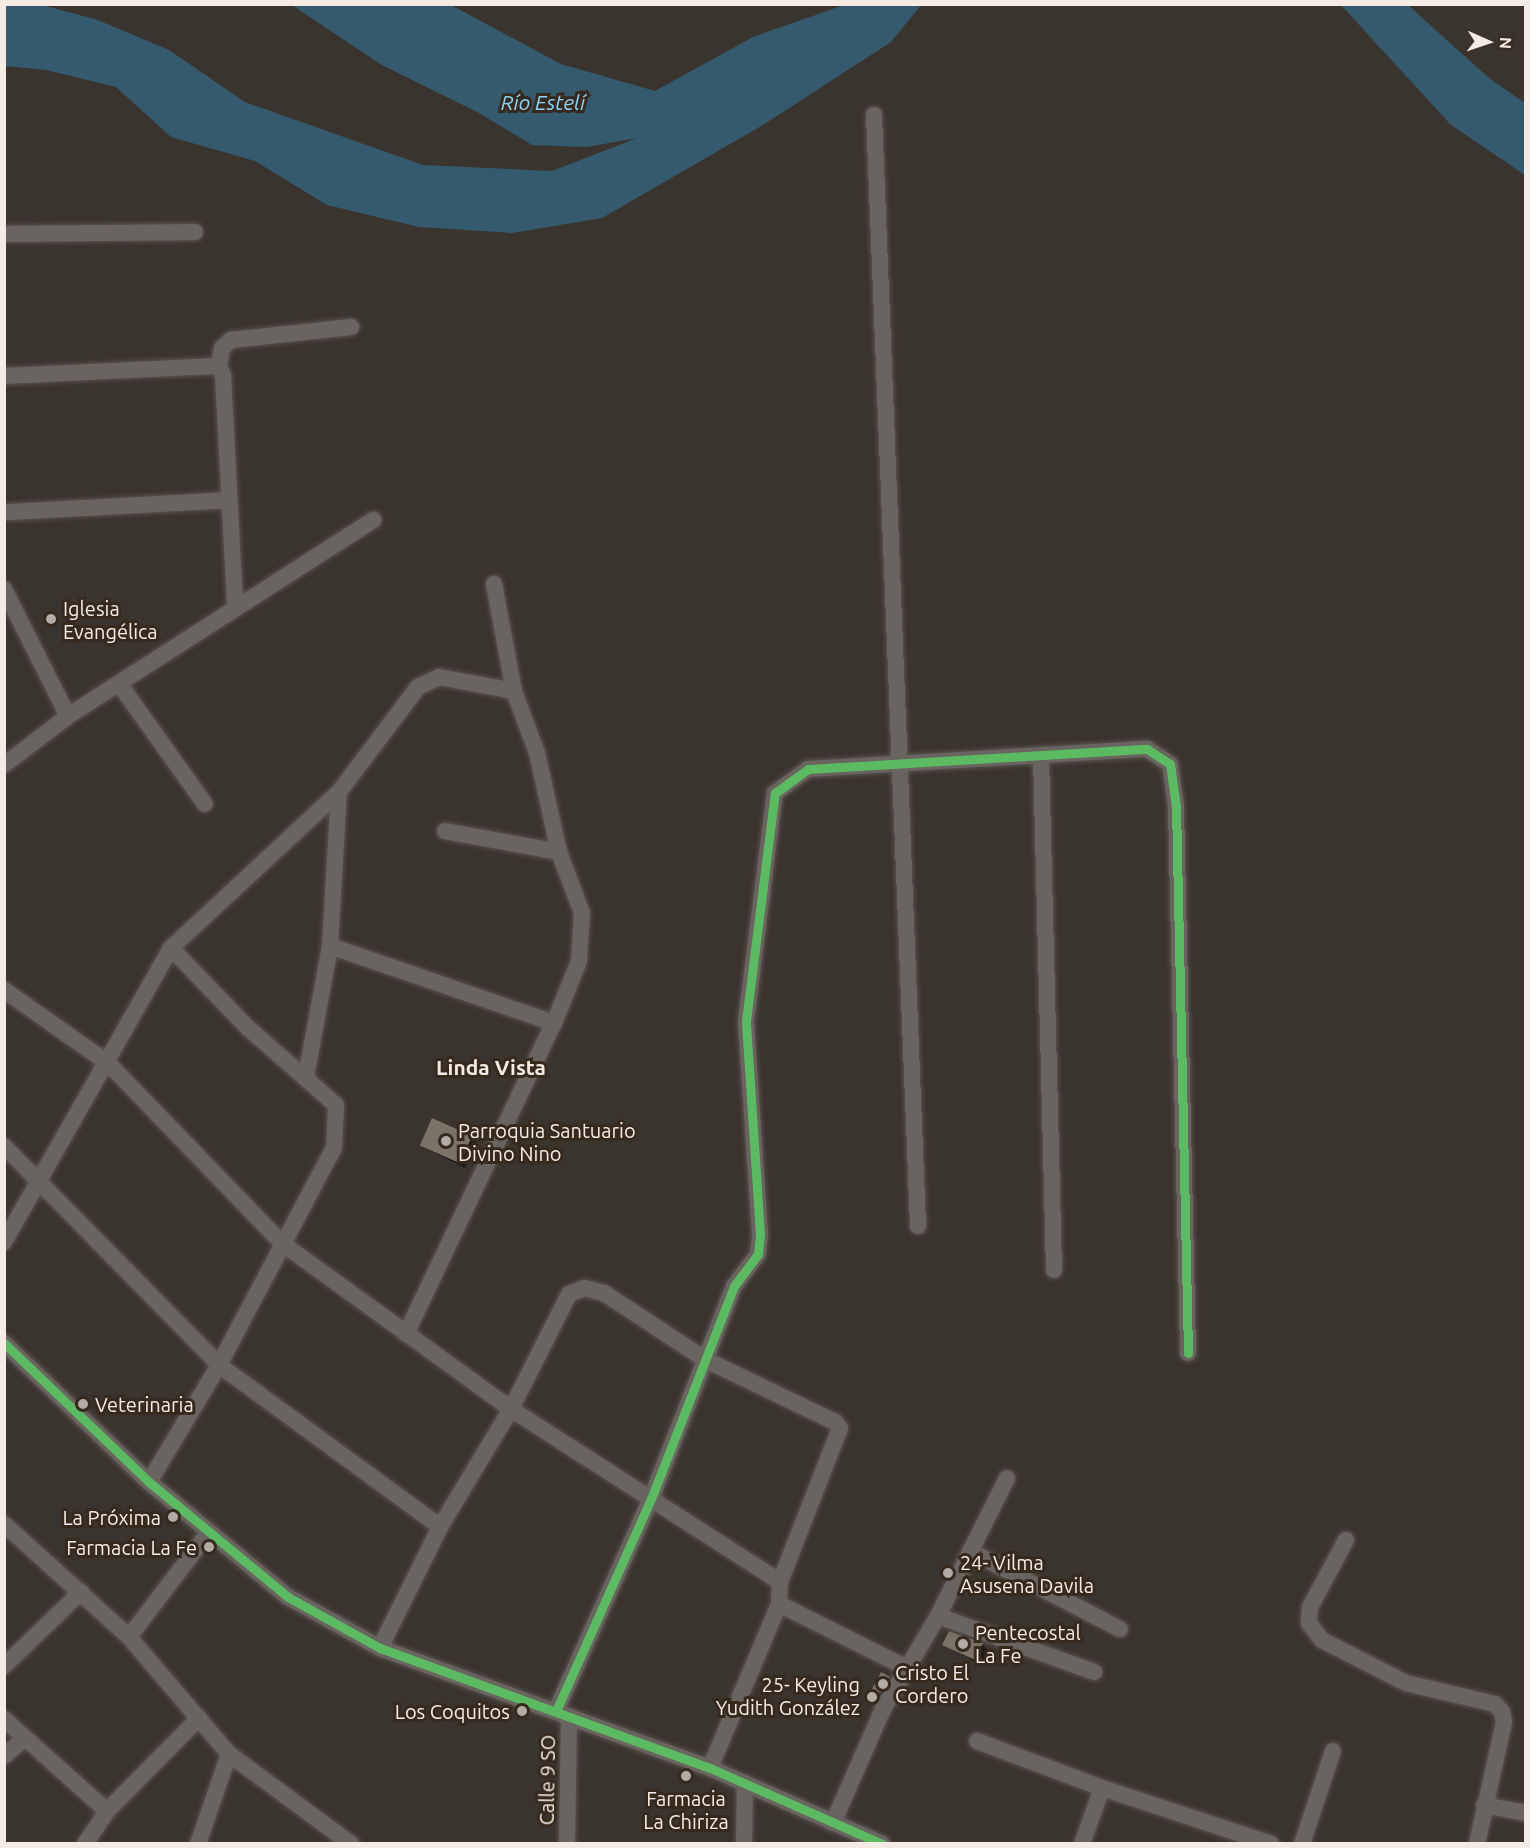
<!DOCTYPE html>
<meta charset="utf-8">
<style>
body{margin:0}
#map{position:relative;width:1530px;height:1848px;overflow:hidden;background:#3a342e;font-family:Ubuntu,sans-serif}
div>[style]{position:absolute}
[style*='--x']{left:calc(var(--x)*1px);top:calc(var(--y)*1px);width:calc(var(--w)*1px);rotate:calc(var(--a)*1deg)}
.water>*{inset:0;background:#355a6e}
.shadow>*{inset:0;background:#0007}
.building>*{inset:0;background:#7b7268;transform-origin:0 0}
.roads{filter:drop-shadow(0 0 2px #58524d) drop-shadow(0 0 2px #58524d)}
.minor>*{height:16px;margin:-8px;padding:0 8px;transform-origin:8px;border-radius:8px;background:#69645f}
.cycleway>*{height:9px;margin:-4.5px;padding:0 4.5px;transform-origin:4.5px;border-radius:4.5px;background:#5cba63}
.dots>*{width:16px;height:16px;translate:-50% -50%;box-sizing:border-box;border:3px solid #362a1f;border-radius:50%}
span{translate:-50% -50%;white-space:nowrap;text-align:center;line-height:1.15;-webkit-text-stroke:6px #362a1f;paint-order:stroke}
.poi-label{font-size:20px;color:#f4ece4}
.left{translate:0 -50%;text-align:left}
.right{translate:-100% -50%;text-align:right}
.street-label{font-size:20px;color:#f4ece4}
.water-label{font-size:21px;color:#8cd4fa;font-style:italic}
.neighbourhood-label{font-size:21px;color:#f4ece4;font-weight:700}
.frame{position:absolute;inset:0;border:6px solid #f4ece4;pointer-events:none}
.north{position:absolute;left:1458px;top:12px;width:60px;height:60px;-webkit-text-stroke:4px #362a1f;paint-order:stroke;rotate:93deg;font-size:16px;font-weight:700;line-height:24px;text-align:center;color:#f4ece4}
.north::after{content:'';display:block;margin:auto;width:21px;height:27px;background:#f4ece4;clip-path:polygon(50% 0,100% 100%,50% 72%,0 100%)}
</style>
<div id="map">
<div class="water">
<i style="clip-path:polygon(5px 4px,42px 5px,98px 20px,169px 50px,245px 102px,423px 165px,552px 171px,637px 138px,587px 147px,532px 145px,479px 113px,382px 65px,292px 5px,451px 5px,561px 64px,655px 91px,753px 37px,844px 5px,921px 5px,891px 42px,763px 125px,602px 218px,512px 233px,419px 227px,327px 205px,255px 161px,171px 137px,116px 87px,46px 70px,5px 66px)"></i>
<i style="clip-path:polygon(1341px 5px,1408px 5px,1490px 79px,1525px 103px,1525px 175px,1451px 125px)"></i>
</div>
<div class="shadow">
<i style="clip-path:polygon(471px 1137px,477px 1143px,465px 1168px,422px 1146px)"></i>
<i style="clip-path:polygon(944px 1644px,982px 1645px,988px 1650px,980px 1665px)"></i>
<i style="clip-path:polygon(889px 1678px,883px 1695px,876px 1691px)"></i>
</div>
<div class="building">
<i style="left:432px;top:1118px;width:44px;height:30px;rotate:24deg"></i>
<i style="clip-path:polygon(949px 1631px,983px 1643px,975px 1660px,942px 1645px)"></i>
<i style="clip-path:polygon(881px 1672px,890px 1677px,880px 1693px,872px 1689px)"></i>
</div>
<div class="roads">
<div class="minor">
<i style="--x:874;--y:115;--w:1112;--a:87.73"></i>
<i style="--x:4;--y:234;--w:191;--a:-0.6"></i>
<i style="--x:219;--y:366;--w:18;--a:-81"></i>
<i style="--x:222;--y:348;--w:12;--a:-42"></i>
<i style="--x:231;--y:340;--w:121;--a:-6.2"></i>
<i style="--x:4;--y:376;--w:215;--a:-2.7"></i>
<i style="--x:219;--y:366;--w:10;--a:66"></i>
<i style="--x:223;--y:375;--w:231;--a:87"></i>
<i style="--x:9;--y:512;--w:220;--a:-3.1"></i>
<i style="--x:4;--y:589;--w:142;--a:63.3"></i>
<i style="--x:120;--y:685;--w:146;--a:54.5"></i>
<i style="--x:1041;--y:756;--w:514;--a:88.55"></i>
<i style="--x:4;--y:765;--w:81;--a:-37.4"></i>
<i style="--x:68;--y:716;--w:363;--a:-32.7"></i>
<i style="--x:445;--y:831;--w:116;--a:10.4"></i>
<i style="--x:330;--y:946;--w:237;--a:19"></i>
<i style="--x:4;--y:990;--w:127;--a:35.1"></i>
<i style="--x:108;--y:1063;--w:252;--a:46"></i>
<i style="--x:283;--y:1244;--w:281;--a:35.9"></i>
<i style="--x:511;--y:1409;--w:320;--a:32.7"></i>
<i style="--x:306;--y:1077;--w:133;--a:-79.6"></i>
<i style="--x:330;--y:946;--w:154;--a:-86.7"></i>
<i style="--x:4;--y:1146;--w:307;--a:45.5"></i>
<i style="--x:219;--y:1365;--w:274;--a:36.2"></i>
<i style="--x:4;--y:1242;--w:338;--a:-60.4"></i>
<i style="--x:171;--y:948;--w:229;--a:-42.9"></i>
<i style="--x:339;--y:792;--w:131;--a:-53"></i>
<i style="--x:418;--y:687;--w:23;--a:-25"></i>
<i style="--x:439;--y:677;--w:76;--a:10.6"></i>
<i style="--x:406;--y:1334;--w:344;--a:-64.6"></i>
<i style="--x:554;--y:1023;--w:67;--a:-68"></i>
<i style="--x:579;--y:961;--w:48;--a:-86.4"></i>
<i style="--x:582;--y:913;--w:65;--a:-110.7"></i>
<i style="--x:559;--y:852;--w:101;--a:-102.5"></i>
<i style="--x:537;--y:753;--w:66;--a:-110.4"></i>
<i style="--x:514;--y:691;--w:109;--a:-100.6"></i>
<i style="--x:4;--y:1343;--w:201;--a:43.8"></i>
<i style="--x:149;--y:1482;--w:180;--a:39.6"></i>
<i style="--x:288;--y:1597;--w:105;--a:29"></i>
<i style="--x:380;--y:1648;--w:351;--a:20"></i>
<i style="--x:710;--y:1768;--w:188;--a:23.8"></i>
<i style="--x:149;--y:1482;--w:136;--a:-59.1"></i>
<i style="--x:219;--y:1365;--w:246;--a:-62.1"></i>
<i style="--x:334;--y:1148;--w:43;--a:-87.3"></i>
<i style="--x:336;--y:1105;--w:118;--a:-138.8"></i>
<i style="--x:247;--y:1027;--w:110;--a:-133.9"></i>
<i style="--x:4;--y:1524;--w:169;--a:42.1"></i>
<i style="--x:129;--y:1637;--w:154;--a:49.5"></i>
<i style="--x:229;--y:1754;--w:152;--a:36.4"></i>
<i style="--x:1346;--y:1540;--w:76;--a:118.2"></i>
<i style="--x:1310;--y:1607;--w:16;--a:94"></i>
<i style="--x:1309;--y:1623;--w:21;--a:53"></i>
<i style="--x:1322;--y:1640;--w:94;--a:27.1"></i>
<i style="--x:1406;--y:1683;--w:91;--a:13.3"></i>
<i style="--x:1495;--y:1704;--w:11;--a:49"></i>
<i style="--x:1502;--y:1712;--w:10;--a:79"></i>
<i style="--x:1504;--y:1722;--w:125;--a:102.5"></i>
<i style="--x:970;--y:1551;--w:169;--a:27.5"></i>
<i style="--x:779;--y:1604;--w:141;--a:26.6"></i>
<i style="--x:938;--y:1616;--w:166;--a:19.7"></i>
<i style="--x:129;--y:1637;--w:132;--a:-52.7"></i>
<i style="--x:380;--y:1648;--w:135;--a:-63.6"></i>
<i style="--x:440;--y:1527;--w:138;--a:-59"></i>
<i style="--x:511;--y:1409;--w:129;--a:-63.2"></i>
<i style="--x:569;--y:1294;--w:17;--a:-21"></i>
<i style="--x:585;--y:1288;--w:20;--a:15"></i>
<i style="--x:604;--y:1293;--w:122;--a:33.3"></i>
<i style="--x:706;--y:1360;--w:143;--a:25.7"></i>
<i style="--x:835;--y:1422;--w:8;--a:50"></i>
<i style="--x:840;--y:1428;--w:165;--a:111.3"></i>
<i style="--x:780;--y:1582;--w:22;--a:93"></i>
<i style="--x:779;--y:1604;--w:178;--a:112.8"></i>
<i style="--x:4;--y:1666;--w:107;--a:-43.9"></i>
<i style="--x:556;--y:1711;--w:232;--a:-65.9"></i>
<i style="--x:651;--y:1499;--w:229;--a:-68.7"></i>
<i style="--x:734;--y:1286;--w:40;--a:-53"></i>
<i style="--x:758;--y:1254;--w:20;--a:-84"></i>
<i style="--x:760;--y:1234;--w:213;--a:-93.8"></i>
<i style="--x:746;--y:1021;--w:230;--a:-82.8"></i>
<i style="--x:775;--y:793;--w:41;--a:-36"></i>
<i style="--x:808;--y:769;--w:340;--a:-3.4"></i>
<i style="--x:1147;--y:749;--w:27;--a:33"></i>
<i style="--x:1170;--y:764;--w:42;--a:81.9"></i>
<i style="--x:1176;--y:806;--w:547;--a:88.74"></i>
<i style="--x:4;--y:1719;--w:138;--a:41.8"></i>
<i style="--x:977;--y:1741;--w:134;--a:20.6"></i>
<i style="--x:1102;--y:1788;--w:178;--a:18.3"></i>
<i style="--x:4;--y:1756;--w:25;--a:-40"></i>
<i style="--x:1484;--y:1805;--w:43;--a:10.8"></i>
<i style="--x:833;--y:1823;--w:124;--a:-66.3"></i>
<i style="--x:883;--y:1709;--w:108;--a:-59.4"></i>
<i style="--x:938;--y:1616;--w:154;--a:-63.4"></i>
<i style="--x:85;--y:1844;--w:40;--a:-56"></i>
<i style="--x:107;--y:1811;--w:131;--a:-45.3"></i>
<i style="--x:198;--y:1844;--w:95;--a:-71"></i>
<i style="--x:567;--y:1844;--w:128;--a:-89.1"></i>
<i style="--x:744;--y:1844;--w:61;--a:-89.1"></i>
<i style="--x:1082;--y:1844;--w:59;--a:-70.3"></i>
<i style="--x:1302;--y:1844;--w:98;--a:-71.6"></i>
</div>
</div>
<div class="cycleway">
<i style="--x:4;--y:1343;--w:201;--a:43.8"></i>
<i style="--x:149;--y:1482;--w:180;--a:39.6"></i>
<i style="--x:288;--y:1597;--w:105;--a:29"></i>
<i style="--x:380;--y:1648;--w:351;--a:20"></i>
<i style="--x:710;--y:1768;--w:188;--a:23.8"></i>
<i style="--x:556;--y:1711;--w:232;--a:-65.9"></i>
<i style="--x:651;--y:1499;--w:229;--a:-68.7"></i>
<i style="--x:734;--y:1286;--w:40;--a:-53"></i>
<i style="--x:758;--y:1254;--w:20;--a:-84"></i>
<i style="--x:760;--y:1234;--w:213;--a:-93.8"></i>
<i style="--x:746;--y:1021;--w:230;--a:-82.8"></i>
<i style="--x:775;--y:793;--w:41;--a:-36"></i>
<i style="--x:808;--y:769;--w:340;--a:-3.4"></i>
<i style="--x:1147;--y:749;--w:27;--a:33"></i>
<i style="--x:1170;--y:764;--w:42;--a:81.9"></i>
<i style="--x:1176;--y:806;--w:547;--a:88.74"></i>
</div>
<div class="dots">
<i style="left:51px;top:619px;background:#b3aca4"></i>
<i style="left:446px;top:1141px;background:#b3aca4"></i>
<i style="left:83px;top:1404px;background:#b3aca4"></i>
<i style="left:173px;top:1517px;background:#b3aca4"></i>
<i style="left:209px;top:1547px;background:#b3aca4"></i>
<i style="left:948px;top:1573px;background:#b3aca4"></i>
<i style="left:963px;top:1644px;background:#b3aca4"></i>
<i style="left:883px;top:1684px;background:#b3aca4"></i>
<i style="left:872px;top:1697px;background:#b3aca4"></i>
<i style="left:522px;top:1711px;background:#b3aca4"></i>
<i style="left:686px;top:1776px;background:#b3aca4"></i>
</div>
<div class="poi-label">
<span class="left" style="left:63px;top:620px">Iglesia<br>Evangélica</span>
<span class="left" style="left:458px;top:1142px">Parroquia Santuario<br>Divino Nino</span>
<span class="left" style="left:95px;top:1404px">Veterinaria</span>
<span class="right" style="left:161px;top:1517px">La Próxima</span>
<span class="right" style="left:197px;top:1547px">Farmacia La Fe</span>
<span class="left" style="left:960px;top:1574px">24- Vilma<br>Asusena Davila</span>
<span class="left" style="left:975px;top:1644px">Pentecostal<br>La Fe</span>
<span class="left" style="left:895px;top:1684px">Cristo El<br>Cordero</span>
<span class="right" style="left:860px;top:1696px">25- Keyling<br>Yudith González</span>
<span class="right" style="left:510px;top:1711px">Los Coquitos</span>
<span style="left:686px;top:1810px">Farmacia<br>La Chiriza</span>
</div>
<div class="street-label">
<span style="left:547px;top:1780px;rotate:-89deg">Calle 9 SO</span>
</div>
<div class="water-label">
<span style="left:543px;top:102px">Río Estelí</span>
</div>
<div class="neighbourhood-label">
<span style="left:491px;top:1067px">Linda Vista</span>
</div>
<div class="frame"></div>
<div class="north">N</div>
</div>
